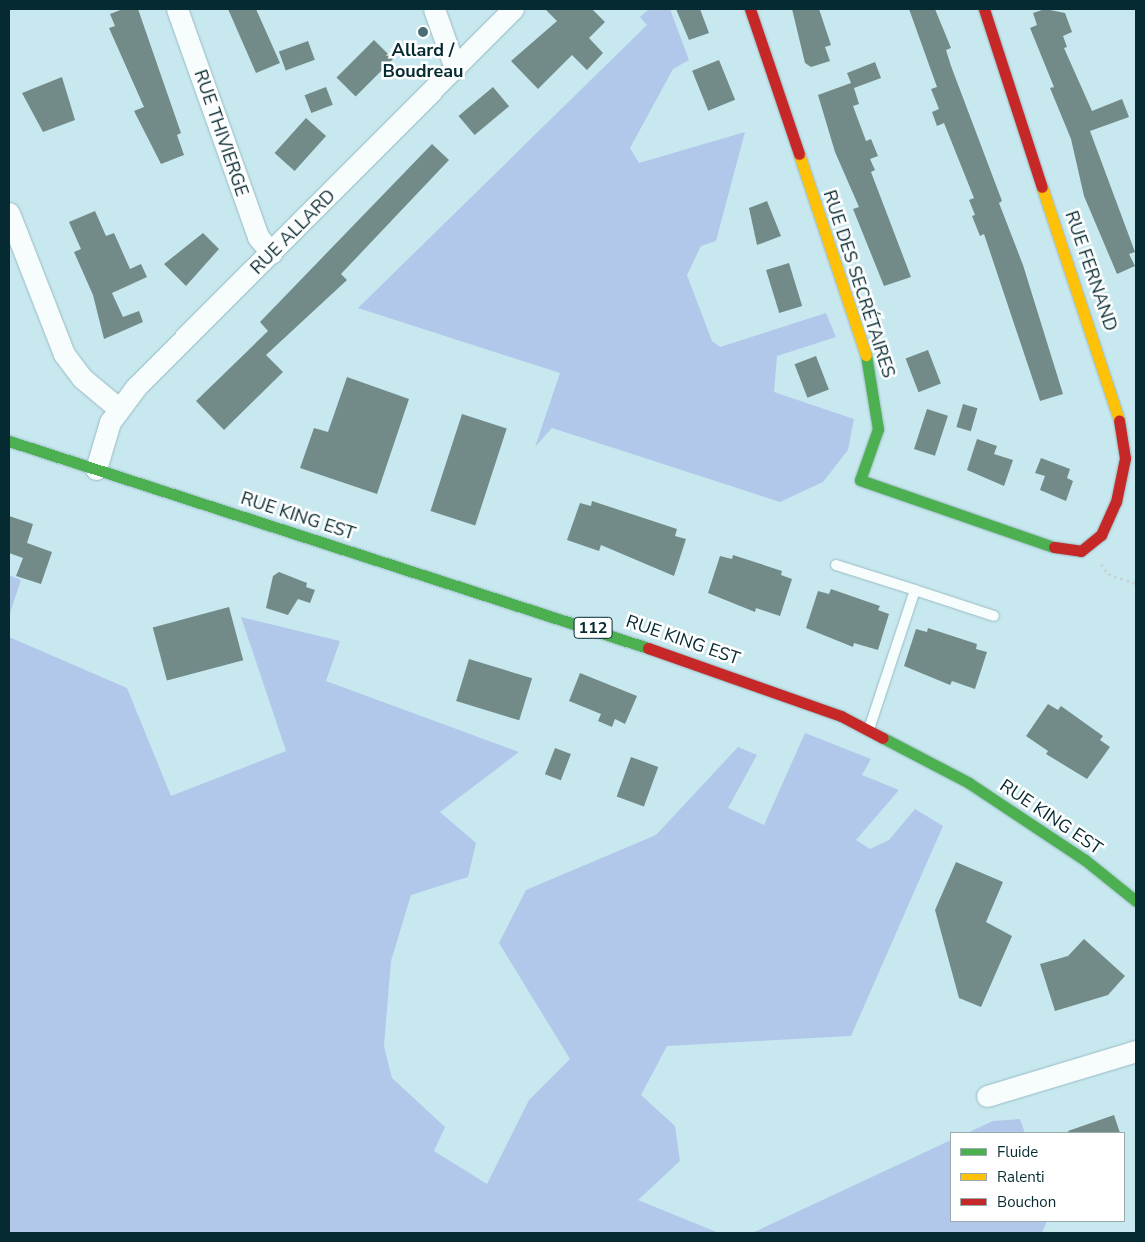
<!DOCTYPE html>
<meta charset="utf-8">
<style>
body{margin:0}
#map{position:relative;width:1145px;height:1242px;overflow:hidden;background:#c8e8ef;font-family:"Nunito Sans",sans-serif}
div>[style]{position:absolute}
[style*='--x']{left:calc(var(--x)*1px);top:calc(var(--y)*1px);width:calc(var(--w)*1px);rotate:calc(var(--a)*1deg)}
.forest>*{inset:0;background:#b1c8eb}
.building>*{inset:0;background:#728b88;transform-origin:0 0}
.path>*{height:3px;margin-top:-1.5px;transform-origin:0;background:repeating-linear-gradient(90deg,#c8d3d6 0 2.5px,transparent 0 6.5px)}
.roads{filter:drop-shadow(0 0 1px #98bbc2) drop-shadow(0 0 1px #98bbc2)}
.lane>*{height:10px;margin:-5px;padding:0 5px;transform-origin:5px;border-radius:5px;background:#f7fcfd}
.street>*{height:21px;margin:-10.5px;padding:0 10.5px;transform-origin:10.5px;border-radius:10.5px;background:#f7fcfd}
.fast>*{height:11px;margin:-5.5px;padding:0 5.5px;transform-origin:5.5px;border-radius:5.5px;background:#4caf50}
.slow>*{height:11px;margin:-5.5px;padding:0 5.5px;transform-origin:5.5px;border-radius:5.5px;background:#ffc107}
.jam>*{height:11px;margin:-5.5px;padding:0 5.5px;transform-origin:5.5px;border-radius:5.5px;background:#c62828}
.dots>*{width:14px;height:14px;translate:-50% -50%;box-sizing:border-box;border:2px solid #fff;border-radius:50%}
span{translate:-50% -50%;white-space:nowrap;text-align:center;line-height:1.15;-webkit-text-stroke:5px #fff;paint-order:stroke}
.shield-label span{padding:1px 4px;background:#fff;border:1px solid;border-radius:4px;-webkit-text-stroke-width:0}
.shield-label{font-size:16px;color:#062a31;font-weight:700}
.poi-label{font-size:18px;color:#062a31;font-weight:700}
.street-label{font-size:18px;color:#062a31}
.frame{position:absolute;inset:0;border:10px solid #062a31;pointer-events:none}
.legend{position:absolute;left:950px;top:1132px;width:175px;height:90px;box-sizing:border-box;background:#fff;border:1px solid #9baaad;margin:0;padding:6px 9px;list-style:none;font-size:15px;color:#062a31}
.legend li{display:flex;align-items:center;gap:10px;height:25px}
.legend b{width:25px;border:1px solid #9baaad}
</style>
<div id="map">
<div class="forest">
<i style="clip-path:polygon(649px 9px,670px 9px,689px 60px,673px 69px,630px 148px,639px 163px,745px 132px,716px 241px,701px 246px,687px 275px,712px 341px,720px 347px,826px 313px,836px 337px,777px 356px,774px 392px,854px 419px,848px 450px,823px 482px,780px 502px,552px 428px,535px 447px,560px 373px,358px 308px,647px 25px,640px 17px)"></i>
<i style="clip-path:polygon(9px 575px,21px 580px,9px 616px)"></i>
<i style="clip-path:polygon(241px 617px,340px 641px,326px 681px,519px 752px,440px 812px,476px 843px,468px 877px,411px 895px,391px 961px,384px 1046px,392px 1078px,445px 1127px,434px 1151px,487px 1184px,529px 1100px,570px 1059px,499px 943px,526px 890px,656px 835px,738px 747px,757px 755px,728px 808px,764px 825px,805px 733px,871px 759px,862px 775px,899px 790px,856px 840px,870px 849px,889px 840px,915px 809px,943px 826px,851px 1036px,667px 1046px,641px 1095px,675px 1126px,680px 1161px,638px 1200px,719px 1233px,9px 1233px,9px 637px,127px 688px,171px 796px,286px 751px)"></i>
<i style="clip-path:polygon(1020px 1119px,1025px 1133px,967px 1133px,993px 1121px)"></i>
<i style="clip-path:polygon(951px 1140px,951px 1221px,1047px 1221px,1042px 1233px,752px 1233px)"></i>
</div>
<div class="building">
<i style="clip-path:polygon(123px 9px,138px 9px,181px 133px,177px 135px,184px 155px,161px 164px,134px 111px,144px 107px,109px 28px,115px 26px,110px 14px)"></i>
<i style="clip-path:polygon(228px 9px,256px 9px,280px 63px,256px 73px)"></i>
<i style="clip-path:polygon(545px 9px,592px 9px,605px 22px,589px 38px,603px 53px,587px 70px,572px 55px,538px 89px,511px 61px,557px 21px)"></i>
<i style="clip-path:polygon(676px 9px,700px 9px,709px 33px,689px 40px)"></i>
<i style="clip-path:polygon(792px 9px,819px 9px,831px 45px,825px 47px,830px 61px,811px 67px,805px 63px)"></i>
<i style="clip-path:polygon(909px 9px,935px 9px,951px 48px,946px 50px,951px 66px,1002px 201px,999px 203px,1023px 265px,1063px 394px,1040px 401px,984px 234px,980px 236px,972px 216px,975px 215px,969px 200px,974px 198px,944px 123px,937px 126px,932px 112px,939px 109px,931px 89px,937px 87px)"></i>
<i style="clip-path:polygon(1045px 9px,1065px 13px,1072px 32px,1063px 36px,1067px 47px,1064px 48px,1092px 111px,1122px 99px,1129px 117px,1090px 131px,1135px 252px,1129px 254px,1135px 266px,1117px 274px,1084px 196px,1071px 139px,1050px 88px,1054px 87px,1030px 28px,1037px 25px,1033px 13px)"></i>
<i style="left:374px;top:40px;width:27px;height:53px;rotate:45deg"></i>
<i style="left:308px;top:41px;width:20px;height:31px;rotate:70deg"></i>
<i style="left:719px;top:60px;width:43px;height:29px;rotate:68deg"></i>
<i style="clip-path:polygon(875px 62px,881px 78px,854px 88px,859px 104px,853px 106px,866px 141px,871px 139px,878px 156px,870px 159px,875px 170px,871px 172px,911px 277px,884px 286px,853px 209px,859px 207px,835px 152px,818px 95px,851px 83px,847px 73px)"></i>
<i style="clip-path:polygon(62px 77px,75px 120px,43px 132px,22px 93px)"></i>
<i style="left:326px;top:87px;width:19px;height:23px;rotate:69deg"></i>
<i style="left:493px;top:87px;width:25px;height:45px;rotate:50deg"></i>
<i style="left:306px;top:118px;width:27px;height:47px;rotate:42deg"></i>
<i style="clip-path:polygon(432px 144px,449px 160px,341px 274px,347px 280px,266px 355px,283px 372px,224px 430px,196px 401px,268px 331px,260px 322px)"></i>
<i style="clip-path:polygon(767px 201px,781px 236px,757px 245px,749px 208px)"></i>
<i style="clip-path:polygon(95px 211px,106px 236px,114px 233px,130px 269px,141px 264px,147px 277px,112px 293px,123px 317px,139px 311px,143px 322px,104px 339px,93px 295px,74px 252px,81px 249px,69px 222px)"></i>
<i style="clip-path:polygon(203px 233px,219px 249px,186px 286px,164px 264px)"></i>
<i style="left:789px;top:263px;width:45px;height:24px;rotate:73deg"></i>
<i style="left:928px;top:350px;width:36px;height:24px;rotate:69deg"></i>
<i style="left:816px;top:356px;width:36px;height:23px;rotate:69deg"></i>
<i style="clip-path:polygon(347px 377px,409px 399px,377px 494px,300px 468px,314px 428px,328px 432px)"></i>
<i style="left:963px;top:404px;width:15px;height:24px;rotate:16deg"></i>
<i style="left:927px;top:409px;width:22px;height:42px;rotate:18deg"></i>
<i style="left:462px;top:414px;width:47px;height:102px;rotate:18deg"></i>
<i style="clip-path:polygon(977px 439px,997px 446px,994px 454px,1013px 460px,1004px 486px,967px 470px)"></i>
<i style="clip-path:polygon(1041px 458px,1070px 469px,1067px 478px,1073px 481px,1066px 501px,1040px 490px,1045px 476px,1035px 473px)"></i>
<i style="clip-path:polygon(592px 501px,677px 529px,675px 536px,686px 539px,674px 576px,601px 545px,599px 551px,567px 540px,580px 503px,591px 506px)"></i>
<i style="clip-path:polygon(9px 516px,33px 524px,27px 543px,52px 552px,41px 584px,16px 576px,23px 558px,9px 553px)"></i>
<i style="clip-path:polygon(733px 555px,782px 571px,781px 575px,792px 579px,780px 616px,756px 608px,755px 612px,708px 593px,720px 556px,732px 559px)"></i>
<i style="clip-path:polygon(279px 572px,307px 583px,306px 587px,315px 590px,310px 603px,298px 599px,288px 615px,266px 608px,273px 576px)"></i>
<i style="clip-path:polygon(831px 589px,880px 606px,878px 610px,889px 614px,878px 650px,854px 643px,853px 647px,806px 628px,818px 591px,829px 594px)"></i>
<i style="left:229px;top:607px;width:55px;height:79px;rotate:75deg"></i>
<i style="clip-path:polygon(928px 628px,977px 644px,976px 649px,987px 652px,975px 689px,952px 681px,950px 685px,904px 666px,916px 629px,927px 632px)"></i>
<i style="left:469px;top:659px;width:66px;height:44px;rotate:17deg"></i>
<i style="clip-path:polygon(580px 673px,637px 696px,625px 724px,615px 719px,612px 727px,598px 721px,601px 714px,569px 701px)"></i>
<i style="clip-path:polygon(1048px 704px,1058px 710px,1061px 706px,1103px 736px,1100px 740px,1110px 747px,1087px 779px,1046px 754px,1048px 751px,1026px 736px)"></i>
<i style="left:555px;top:748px;width:17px;height:28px;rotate:21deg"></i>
<i style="left:631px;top:757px;width:29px;height:42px;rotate:20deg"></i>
<i style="clip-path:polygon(956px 862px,1003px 882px,986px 922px,1012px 936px,981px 1007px,959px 998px,935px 910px)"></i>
<i style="clip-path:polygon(1084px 939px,1125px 976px,1108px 995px,1055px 1011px,1040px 964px,1068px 956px)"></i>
<i style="clip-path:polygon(1114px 1115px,1120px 1133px,1069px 1133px,1068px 1131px)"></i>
</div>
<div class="path">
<i style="--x:1101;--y:564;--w:12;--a:55"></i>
<i style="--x:1108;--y:574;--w:29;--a:18"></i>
</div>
<div class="roads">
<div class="lane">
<i style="--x:836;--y:565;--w:83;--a:17.6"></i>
<i style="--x:915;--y:590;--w:146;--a:108.3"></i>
<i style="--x:915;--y:590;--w:83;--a:18.2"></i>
</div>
<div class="street">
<i style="--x:177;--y:9;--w:242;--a:70.4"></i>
<i style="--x:258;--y:237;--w:21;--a:49"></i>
<i style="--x:434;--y:9;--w:63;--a:70.4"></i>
<i style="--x:9;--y:213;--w:151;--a:68.7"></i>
<i style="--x:64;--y:354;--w:30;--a:53"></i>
<i style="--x:82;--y:378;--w:47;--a:39.8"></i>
<i style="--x:96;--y:469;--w:49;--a:-73.4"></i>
<i style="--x:110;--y:422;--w:44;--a:-53.4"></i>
<i style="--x:136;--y:387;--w:534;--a:-45.08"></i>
<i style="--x:987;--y:1096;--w:156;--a:-16.8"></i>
</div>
<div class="fast">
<i style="--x:866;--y:355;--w:75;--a:80.8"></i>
<i style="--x:878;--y:429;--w:54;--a:109.4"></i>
<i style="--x:860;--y:480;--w:205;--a:19.1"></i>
<i style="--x:9;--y:441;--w:672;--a:17.95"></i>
<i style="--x:883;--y:738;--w:97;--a:27.6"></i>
<i style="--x:969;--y:783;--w:139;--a:33.6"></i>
<i style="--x:1085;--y:860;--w:65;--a:38.8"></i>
</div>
<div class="slow">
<i style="--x:799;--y:154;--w:212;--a:71.6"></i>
<i style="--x:1042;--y:187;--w:245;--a:71.7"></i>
</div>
<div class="jam">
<i style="--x:750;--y:9;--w:153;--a:71.3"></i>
<i style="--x:984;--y:9;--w:187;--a:72"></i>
<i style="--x:1054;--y:547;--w:27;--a:8"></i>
<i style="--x:1081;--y:551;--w:26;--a:-39"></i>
<i style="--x:1101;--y:535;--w:36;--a:-66"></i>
<i style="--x:1116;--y:502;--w:45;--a:-78.4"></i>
<i style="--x:1125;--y:458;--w:38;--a:-99"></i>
<i style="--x:648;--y:648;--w:205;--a:19.4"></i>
<i style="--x:841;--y:716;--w:47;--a:27.6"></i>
</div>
</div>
<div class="dots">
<i style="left:423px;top:32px;background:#4a6c74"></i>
</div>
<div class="shield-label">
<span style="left:593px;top:628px">112</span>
</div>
<div class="poi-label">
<span style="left:423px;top:61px">Allard /<br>Boudreau</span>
</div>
<div class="street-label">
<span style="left:221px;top:133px;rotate:71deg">RUE THIVIERGE</span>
<span style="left:293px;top:232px;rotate:-45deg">RUE ALLARD</span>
<span style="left:1091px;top:271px;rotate:71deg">RUE FERNAND</span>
<span style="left:859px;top:284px;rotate:72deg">RUE DES SECRÉTAIRES</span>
<span style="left:298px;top:516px;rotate:18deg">RUE KING EST</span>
<span style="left:683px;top:640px;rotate:19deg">RUE KING EST</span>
<span style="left:1051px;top:817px;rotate:34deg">RUE KING EST</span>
</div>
<div class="frame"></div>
<ul class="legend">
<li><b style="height:6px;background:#4caf50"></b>Fluide</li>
<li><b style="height:6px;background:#ffc107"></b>Ralenti</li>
<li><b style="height:6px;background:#c62828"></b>Bouchon</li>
</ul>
</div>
